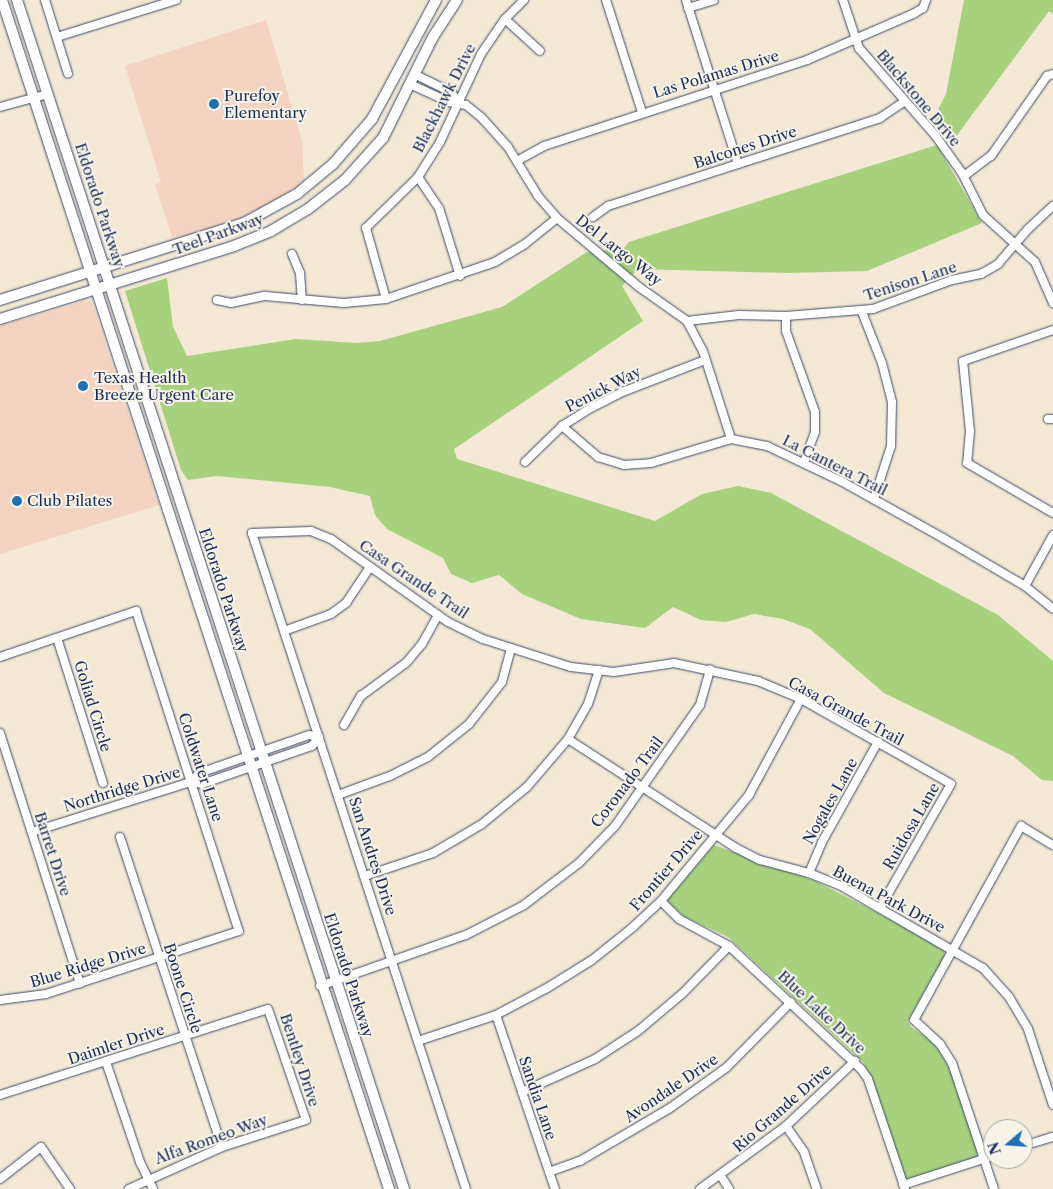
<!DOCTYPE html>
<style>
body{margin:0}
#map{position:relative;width:1053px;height:1189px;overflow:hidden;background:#f3e9d4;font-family:"Libre Caslon Text",serif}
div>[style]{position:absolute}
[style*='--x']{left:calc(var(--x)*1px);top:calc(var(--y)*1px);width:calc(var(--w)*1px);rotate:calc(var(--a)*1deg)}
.built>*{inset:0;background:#f5d3c1}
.green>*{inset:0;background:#a7d17d}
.roads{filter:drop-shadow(0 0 1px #3b4b70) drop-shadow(0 0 1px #3b4b70)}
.minor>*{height:8px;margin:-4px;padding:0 4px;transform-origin:4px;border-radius:4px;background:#fff}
.major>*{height:10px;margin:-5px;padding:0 5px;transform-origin:5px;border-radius:5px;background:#fff}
.dots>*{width:14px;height:14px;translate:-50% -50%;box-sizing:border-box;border:2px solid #f7f3e8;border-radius:50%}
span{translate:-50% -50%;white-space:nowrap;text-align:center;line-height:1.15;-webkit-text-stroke:4px #f7f3e8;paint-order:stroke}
.street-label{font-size:15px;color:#1b2f5e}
.poi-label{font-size:15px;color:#1b2f5e}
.left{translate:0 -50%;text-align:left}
.north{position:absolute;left:983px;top:1119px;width:50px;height:50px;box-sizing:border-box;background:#f7f3e8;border:1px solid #9fa5b1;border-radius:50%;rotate:252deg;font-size:14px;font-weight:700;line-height:20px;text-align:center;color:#1b2f5e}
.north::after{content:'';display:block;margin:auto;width:18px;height:22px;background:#1f6fb2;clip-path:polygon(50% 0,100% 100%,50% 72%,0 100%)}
</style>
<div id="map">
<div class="built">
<i style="clip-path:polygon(266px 20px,302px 141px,304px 180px,292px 192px,249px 215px,190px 235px,172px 237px,155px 185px,161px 182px,125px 66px)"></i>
<i style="clip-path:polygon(84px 301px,92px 302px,159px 505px,0 554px,0 326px)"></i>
</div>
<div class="green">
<i style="clip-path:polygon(964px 0,1053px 0,1053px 14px,1049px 11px,952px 142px,933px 119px,946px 94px)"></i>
<i style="clip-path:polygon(937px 145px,982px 223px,867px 271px,787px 273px,638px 269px,622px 286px,643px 321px,454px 449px,457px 459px,655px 521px,702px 494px,738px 486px,771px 493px,998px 615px,1053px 661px,1053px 781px,1042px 780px,1013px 756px,884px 693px,810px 629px,783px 619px,754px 614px,726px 622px,701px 620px,673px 607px,645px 628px,581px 619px,522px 594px,499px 575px,472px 583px,451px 574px,443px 558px,387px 529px,375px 515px,370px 496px,330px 487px,217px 476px,188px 480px,181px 470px,125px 291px,167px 278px,173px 327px,187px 356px,296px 339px,356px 343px,380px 341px,502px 307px,587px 252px,623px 249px,629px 242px)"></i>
<i style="clip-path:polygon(714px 845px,815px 881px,943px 946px,945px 956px,908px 1021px,911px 1027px,935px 1043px,953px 1075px,978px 1153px,976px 1158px,909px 1180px,904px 1177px,872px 1079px,863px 1062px,728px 937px,685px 917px,670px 904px,668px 900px,671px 895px)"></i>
</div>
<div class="roads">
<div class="minor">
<i style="--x:45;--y:0;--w:77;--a:72.7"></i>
<i style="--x:606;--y:0;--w:118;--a:72.2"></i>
<i style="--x:686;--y:0;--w:172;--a:72.4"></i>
<i style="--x:843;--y:0;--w:51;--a:71.6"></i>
<i style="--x:859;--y:48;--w:116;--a:48.9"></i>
<i style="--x:935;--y:135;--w:47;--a:54.6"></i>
<i style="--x:962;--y:173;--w:47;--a:63.4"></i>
<i style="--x:983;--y:215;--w:70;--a:42.1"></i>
<i style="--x:1035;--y:262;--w:45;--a:66.3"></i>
<i style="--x:688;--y:8;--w:27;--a:-17"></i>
<i style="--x:505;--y:19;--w:47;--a:42.4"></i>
<i style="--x:57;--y:37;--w:125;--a:-17.3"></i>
<i style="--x:416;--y:75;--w:39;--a:26"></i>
<i style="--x:451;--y:92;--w:12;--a:55"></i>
<i style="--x:412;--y:85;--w:41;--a:24.7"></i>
<i style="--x:449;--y:102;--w:17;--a:10"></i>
<i style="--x:466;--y:105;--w:19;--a:39"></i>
<i style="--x:481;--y:117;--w:40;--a:48"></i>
<i style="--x:508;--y:147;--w:57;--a:58.5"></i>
<i style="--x:538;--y:196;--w:29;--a:49"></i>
<i style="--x:557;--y:218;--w:107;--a:40.1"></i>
<i style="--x:639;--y:287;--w:59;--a:35.3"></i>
<i style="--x:687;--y:321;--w:34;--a:62"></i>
<i style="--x:703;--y:351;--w:92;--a:72.3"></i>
<i style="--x:0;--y:107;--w:50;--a:-15.2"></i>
<i style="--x:517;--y:161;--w:31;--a:-29"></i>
<i style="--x:544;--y:146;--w:277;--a:-18.1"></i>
<i style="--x:807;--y:60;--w:116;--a:-23.5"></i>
<i style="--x:913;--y:14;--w:12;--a:-31"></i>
<i style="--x:923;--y:8;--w:9;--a:-69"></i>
<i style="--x:964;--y:176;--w:34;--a:-37"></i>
<i style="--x:991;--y:156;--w:98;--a:-55"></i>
<i style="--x:1047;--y:76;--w:6;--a:-18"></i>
<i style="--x:418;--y:177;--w:37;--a:56"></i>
<i style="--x:439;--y:208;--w:71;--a:72.8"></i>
<i style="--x:593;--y:217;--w:19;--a:-36"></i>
<i style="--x:608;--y:206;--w:286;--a:-17.9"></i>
<i style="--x:880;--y:118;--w:29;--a:-34"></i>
<i style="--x:292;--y:254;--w:21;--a:67"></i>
<i style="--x:300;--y:273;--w:27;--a:86"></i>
<i style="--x:386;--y:299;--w:74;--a:-105.7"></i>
<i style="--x:366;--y:228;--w:73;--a:-44.4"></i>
<i style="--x:418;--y:177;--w:41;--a:-57.8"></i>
<i style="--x:440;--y:142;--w:97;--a:-65"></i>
<i style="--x:481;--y:54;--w:42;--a:-55.6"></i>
<i style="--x:505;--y:19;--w:27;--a:-45"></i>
<i style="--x:217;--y:300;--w:14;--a:12"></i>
<i style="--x:231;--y:303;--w:35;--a:-12"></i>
<i style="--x:265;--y:296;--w:79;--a:5.1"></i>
<i style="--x:344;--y:303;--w:42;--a:-5.4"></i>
<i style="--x:386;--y:299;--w:115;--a:-18.7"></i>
<i style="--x:495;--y:262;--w:35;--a:-31"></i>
<i style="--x:525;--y:244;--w:41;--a:-39.1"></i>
<i style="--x:862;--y:312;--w:55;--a:68.6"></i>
<i style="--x:882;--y:363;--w:40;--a:75.6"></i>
<i style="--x:892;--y:402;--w:44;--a:91.3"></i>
<i style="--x:891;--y:446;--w:56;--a:107.8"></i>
<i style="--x:786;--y:316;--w:15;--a:90"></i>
<i style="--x:786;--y:331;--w:86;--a:70.3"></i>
<i style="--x:815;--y:412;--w:20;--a:90"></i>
<i style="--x:815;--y:432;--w:33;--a:110"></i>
<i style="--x:687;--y:321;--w:52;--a:-6.6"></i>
<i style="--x:739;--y:315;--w:47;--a:1.2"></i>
<i style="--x:786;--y:316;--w:87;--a:-4.6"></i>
<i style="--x:873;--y:309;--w:84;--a:-20.2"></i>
<i style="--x:952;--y:280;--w:30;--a:-12"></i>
<i style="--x:981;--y:274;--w:20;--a:-30"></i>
<i style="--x:998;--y:264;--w:46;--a:-49.4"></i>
<i style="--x:1028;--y:229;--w:34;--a:-43"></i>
<i style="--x:1053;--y:330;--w:95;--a:161"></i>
<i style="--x:963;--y:361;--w:70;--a:84.3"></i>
<i style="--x:970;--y:431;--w:32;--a:95"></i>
<i style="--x:967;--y:463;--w:99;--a:30.2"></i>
<i style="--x:1048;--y:419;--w:5;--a:0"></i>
<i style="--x:562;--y:426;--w:48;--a:40.7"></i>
<i style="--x:598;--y:457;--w:27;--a:17"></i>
<i style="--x:624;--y:465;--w:27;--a:-4"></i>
<i style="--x:651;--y:463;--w:84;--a:-16.7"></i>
<i style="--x:731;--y:439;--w:37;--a:11"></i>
<i style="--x:767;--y:446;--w:82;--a:25.3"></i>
<i style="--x:841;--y:481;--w:117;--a:29.2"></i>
<i style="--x:943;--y:538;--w:95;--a:30.3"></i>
<i style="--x:1025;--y:586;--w:36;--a:39"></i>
<i style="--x:525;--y:462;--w:52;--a:-44.2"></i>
<i style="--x:562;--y:426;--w:36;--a:-32"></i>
<i style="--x:593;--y:407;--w:36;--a:-27"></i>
<i style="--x:625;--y:391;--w:86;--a:-21.2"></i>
<i style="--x:1025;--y:586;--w:58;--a:-61.2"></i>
<i style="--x:284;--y:631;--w:50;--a:-19.9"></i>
<i style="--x:331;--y:614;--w:19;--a:-36"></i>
<i style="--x:346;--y:603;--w:43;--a:-56.3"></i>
<i style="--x:57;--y:638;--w:152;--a:72.4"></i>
<i style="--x:0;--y:657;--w:144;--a:-18.7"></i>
<i style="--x:136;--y:611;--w:336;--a:72.2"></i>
<i style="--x:239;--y:931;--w:203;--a:161.9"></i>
<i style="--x:46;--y:994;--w:46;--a:172.6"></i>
<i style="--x:344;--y:725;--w:34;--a:-60"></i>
<i style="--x:361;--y:696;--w:56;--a:-36.3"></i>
<i style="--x:406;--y:663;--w:25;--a:-50"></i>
<i style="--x:422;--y:644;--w:33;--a:-61"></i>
<i style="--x:0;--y:733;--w:263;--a:72.3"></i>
<i style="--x:568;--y:739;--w:200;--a:33"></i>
<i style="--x:736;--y:848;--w:27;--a:27"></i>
<i style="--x:760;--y:860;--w:51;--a:14.9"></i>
<i style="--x:809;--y:873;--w:37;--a:22"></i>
<i style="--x:843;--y:887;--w:162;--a:30.1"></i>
<i style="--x:983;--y:968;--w:39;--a:48"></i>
<i style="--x:1009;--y:997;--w:37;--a:59"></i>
<i style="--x:1028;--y:1029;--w:80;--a:71.8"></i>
<i style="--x:338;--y:795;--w:55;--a:-20.1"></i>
<i style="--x:390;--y:776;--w:42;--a:-26.6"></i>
<i style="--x:428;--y:757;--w:53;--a:-38.8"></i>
<i style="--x:469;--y:724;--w:53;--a:-51.8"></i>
<i style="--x:502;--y:682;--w:35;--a:-75"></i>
<i style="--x:32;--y:832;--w:167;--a:-17.5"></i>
<i style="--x:191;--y:782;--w:11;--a:10"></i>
<i style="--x:202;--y:784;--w:116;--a:-19.1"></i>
<i style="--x:312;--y:746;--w:11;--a:-52"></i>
<i style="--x:319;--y:737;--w:10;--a:-169"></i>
<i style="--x:309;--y:735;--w:116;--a:160.9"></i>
<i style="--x:199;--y:773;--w:12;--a:132"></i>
<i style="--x:120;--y:837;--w:326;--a:71.8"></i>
<i style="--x:809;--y:873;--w:34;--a:-67"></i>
<i style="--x:822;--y:842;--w:115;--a:-60.8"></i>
<i style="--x:365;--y:876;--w:72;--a:-18.7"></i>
<i style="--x:433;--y:853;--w:57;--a:-30.6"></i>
<i style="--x:482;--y:824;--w:58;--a:-39.4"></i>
<i style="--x:527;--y:787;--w:63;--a:-49.5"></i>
<i style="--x:568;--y:739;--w:40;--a:-60.3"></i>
<i style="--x:588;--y:704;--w:36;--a:-72"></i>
<i style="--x:661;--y:901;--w:25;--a:45"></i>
<i style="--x:679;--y:919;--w:57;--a:28.4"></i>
<i style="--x:729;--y:946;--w:180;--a:43"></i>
<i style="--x:861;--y:1069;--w:12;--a:55"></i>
<i style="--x:868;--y:1079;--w:116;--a:71.4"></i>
<i style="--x:320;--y:986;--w:155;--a:-19.3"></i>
<i style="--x:466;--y:935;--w:65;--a:-27.3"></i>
<i style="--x:524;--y:905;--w:69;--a:-37.4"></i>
<i style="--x:579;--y:863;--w:52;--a:-45.8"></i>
<i style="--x:615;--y:826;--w:148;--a:-54.9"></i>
<i style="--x:700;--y:705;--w:37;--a:-74"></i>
<i style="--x:496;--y:1015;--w:184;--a:71.3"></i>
<i style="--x:418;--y:1041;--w:82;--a:-18.4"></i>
<i style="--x:496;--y:1015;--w:58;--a:-27.9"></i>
<i style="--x:547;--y:988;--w:53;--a:-31.9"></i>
<i style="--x:592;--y:960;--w:53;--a:-38.8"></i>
<i style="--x:633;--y:927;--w:38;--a:-43"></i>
<i style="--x:661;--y:901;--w:138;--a:-50.3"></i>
<i style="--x:749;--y:795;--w:109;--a:-61.6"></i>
<i style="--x:106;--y:1062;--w:106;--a:71.2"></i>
<i style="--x:140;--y:1162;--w:30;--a:64"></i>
<i style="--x:522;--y:1092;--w:80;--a:-24.3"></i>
<i style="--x:595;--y:1059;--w:51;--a:-33.1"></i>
<i style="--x:638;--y:1031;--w:57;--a:-40.1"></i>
<i style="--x:682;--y:994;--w:67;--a:-45.6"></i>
<i style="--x:0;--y:1095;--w:281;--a:-17.8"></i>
<i style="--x:268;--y:1009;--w:117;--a:71.1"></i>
<i style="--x:306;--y:1120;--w:88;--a:162.2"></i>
<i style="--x:222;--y:1147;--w:102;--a:155.7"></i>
<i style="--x:786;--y:1126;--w:32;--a:55"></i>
<i style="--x:804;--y:1152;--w:39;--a:71"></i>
<i style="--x:1023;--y:1146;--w:31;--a:-17"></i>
<i style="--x:549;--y:1172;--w:33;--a:-20"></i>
<i style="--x:580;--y:1161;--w:104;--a:-30.5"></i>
<i style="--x:670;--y:1108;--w:70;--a:-35.7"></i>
<i style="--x:727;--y:1067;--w:91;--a:-45.4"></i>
<i style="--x:721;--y:1176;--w:15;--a:58"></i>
<i style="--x:0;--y:1179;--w:52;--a:-38"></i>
<i style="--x:41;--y:1147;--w:51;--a:55.4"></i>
<i style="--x:903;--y:1185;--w:95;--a:-17.9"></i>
<i style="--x:466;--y:1189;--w:690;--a:-108.07"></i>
<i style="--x:252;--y:533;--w:59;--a:-1.9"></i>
<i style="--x:311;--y:531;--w:22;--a:22"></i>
<i style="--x:331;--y:539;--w:143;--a:35.4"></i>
<i style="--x:448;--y:622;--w:39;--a:26"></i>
<i style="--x:483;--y:639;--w:92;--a:17.7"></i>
<i style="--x:571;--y:667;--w:43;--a:6.6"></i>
<i style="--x:614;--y:672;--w:61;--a:-8.5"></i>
<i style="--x:674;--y:663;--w:86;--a:12.1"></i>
<i style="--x:758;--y:681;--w:47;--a:22.7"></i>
<i style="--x:801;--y:699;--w:172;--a:29.5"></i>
<i style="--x:951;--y:784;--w:143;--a:119.8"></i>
<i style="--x:700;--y:1189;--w:107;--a:-36.2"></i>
<i style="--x:786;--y:1126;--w:95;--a:-43.3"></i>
<i style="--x:994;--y:1189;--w:133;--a:-108.4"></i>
<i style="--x:952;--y:1063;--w:22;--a:-122"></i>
<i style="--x:940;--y:1044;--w:35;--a:-137"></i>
<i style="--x:914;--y:1020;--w:222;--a:-61.1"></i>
<i style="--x:1021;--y:826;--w:37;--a:31"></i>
</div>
<div class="major">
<i style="--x:2;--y:0;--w:1250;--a:71.97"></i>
<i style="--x:17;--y:0;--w:1250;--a:71.97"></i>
<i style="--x:0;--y:300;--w:256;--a:-17.5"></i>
<i style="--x:244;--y:223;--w:60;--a:-28.7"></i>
<i style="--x:297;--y:194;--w:47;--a:-39.8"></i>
<i style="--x:333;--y:164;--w:60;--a:-49.1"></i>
<i style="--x:372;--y:119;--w:135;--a:-61.7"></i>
<i style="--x:0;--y:319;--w:245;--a:-17.3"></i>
<i style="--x:234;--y:246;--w:40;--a:-22"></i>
<i style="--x:271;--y:231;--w:43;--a:-30.7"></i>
<i style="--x:308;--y:209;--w:47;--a:-38.1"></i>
<i style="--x:345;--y:180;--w:57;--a:-47.9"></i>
<i style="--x:383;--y:138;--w:113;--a:-63.7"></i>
<i style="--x:433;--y:37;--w:44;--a:-57"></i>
</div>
</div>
<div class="dots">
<i style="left:214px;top:104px;background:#1f6fb2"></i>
<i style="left:83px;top:386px;background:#1f6fb2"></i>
<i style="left:17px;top:501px;background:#1f6fb2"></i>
</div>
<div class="street-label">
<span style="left:716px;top:74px;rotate:-17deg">Las Polamas Drive</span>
<span style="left:444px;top:98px;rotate:-63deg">Blackhawk Drive</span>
<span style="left:919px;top:98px;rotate:50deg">Blackstone Drive</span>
<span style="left:745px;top:147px;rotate:-18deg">Balcones Drive</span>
<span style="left:100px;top:205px;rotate:72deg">Eldorado Parkway</span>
<span style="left:218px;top:234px;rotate:-20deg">Teel Parkway</span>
<span style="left:619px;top:250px;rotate:38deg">Del Largo Way</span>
<span style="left:910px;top:281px;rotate:-18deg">Tenison Lane</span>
<span style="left:603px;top:389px;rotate:-27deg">Penick Way</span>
<span style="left:835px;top:465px;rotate:27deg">La Cantera Trail</span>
<span style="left:414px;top:579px;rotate:34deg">Casa Grande Trail</span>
<span style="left:224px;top:590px;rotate:72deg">Eldorado Parkway</span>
<span style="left:93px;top:706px;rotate:73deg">Goliad Circle</span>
<span style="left:846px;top:711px;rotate:28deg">Casa Grande Trail</span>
<span style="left:201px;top:767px;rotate:72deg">Coldwater Lane</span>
<span style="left:627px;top:782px;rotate:-53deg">Coronado Trail</span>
<span style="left:122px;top:789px;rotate:-17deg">Northridge Drive</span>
<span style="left:830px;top:801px;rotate:-61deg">Nogales Lane</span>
<span style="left:911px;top:826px;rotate:-60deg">Ruidosa Lane</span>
<span style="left:53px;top:854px;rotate:72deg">Barret Drive</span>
<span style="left:373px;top:856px;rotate:72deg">San Andres Drive</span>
<span style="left:666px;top:870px;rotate:-49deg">Frontier Drive</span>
<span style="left:889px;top:899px;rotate:28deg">Buena Park Drive</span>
<span style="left:88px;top:965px;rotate:-17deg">Blue Ridge Drive</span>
<span style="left:349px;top:975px;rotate:72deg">Eldorado Parkway</span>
<span style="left:183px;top:988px;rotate:72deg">Boone Circle</span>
<span style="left:822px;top:1012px;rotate:43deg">Blue Lake Drive</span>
<span style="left:116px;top:1044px;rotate:-18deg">Daimler Drive</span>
<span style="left:300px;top:1060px;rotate:72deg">Bentley Drive</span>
<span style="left:671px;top:1088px;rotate:-34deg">Avondale Drive</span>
<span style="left:538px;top:1098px;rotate:71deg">Sandia Lane</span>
<span style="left:782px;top:1108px;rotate:-41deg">Rio Grande Drive</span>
<span style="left:211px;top:1139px;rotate:-20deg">Alfa Romeo Way</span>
</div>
<div class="poi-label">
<span class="left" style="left:224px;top:104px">Purefoy<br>Elementary</span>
<span class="left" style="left:94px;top:386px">Texas Health<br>Breeze Urgent Care</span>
<span class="left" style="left:27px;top:501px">Club Pilates</span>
</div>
<div class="north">N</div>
</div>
